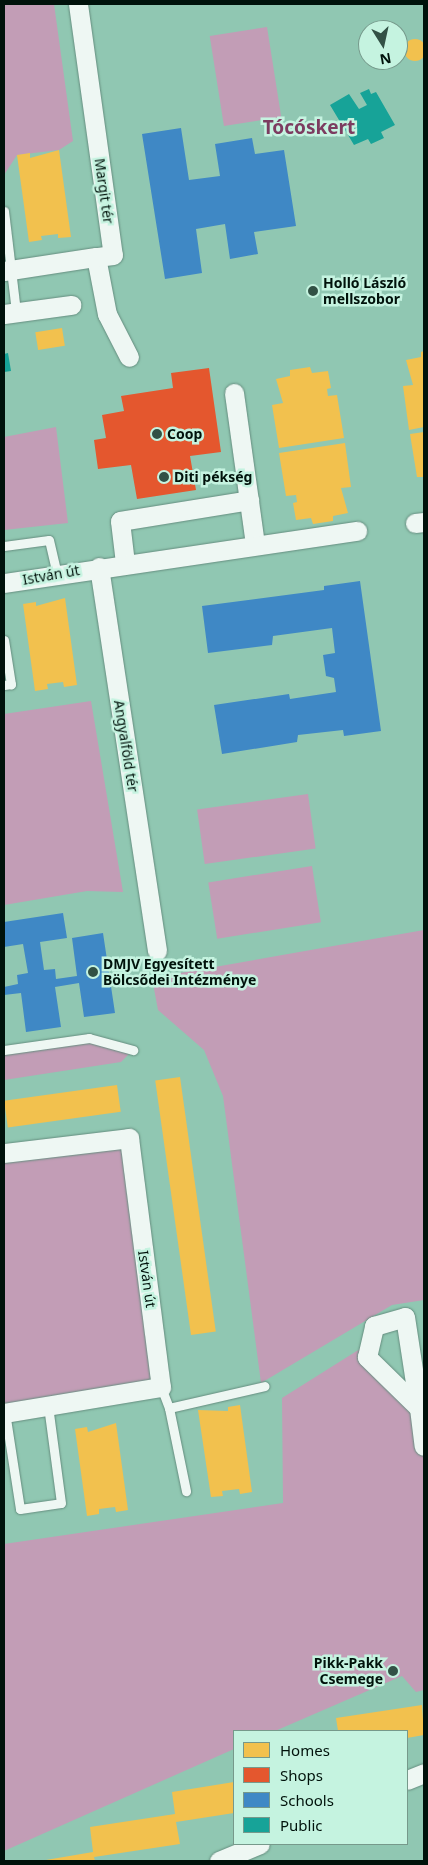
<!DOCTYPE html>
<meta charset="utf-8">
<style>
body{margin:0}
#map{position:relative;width:428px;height:1865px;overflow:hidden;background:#90c7b2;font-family:"Noto Sans",sans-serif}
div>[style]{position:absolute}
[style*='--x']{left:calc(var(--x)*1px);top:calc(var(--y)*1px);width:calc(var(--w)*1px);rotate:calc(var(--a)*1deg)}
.green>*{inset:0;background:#c29db6;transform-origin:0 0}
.homes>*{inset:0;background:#f2c14e;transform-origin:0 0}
.round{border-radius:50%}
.shops>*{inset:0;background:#e4572e}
.schools>*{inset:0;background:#3f88c5}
.public>*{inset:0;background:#17a398}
.roads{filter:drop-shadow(0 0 1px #658d7f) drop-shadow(0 0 1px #658d7f)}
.service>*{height:9px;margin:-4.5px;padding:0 4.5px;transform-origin:4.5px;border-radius:4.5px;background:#eef7f3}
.minor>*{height:19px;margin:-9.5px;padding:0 9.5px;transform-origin:9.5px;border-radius:9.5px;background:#eef7f3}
.dots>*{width:14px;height:14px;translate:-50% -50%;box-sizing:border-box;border:2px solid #c5f3e0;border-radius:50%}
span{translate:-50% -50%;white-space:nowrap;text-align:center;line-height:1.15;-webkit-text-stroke:5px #c5f3e0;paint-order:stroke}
.street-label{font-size:14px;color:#00120b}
.poi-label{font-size:14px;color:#00120b;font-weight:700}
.left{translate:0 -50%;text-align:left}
.right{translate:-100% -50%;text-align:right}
.district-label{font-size:19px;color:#7c3c60;font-weight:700}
.frame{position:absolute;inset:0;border:5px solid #00120b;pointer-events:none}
.legend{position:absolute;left:233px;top:1730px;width:175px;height:115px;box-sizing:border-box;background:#c5f3e0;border:1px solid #76998b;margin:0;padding:6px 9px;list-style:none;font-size:15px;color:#00120b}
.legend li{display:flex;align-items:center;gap:10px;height:25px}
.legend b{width:25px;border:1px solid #76998b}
.north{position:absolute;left:358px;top:20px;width:50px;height:50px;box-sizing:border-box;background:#c5f3e0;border:1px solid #76998b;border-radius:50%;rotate:170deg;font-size:14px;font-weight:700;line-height:20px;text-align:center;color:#00120b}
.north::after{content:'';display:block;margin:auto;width:18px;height:22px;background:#325145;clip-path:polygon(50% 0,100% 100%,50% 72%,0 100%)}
</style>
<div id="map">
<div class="green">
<i style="clip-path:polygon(4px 4px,54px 4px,73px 141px,59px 150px,17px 155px,4px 175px)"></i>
<i style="left:267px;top:27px;width:91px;height:58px;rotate:81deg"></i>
<i style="clip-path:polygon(56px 427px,68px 523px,4px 530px,4px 437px)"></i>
<i style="clip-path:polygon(91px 701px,123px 892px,87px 891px,4px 905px,4px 714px)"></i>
<i style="left:308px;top:794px;width:55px;height:112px;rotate:82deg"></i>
<i style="left:312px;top:866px;width:57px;height:105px;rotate:81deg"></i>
<i style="clip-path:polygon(424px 930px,424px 1300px,392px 1305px,261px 1383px,223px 1096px,204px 1050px,158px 1010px,152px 978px)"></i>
<i style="clip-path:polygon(89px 1038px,133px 1050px,121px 1062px,4px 1080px,4px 1050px)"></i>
<i style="clip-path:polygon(129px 1138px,161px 1387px,4px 1411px,4px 1153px)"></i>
<i style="clip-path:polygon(371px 1342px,368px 1357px,419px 1408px,424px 1446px,424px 1690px,416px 1692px,402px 1676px,275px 1731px,234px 1731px,234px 1749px,4px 1851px,4px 1544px,283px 1503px,282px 1398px)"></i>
</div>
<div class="homes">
<i class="round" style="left:404px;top:39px;width:22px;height:22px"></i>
<i style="clip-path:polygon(59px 150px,71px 237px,58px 238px,58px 234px,41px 236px,42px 240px,29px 242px,17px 155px,30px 153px,30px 158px)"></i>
<i style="left:62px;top:328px;width:18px;height:27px;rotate:81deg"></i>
<i style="clip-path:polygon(424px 351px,424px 427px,409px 430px,403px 386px,413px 385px,406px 360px,421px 357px,421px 352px)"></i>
<i style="clip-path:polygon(310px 367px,312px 373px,328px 371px,331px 388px,327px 389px,328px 396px,337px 395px,344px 438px,279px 448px,272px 405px,283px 403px,276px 379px,290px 376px,290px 370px)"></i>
<i style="clip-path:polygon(424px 432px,424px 477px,417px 477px,410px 434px)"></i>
<i style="clip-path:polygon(345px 443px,351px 487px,341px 488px,348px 513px,333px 516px,333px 521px,313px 524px,311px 518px,296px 520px,293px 503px,297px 502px,296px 495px,286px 496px,279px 453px)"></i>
<i style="clip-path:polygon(65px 598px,77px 685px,64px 687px,63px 682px,47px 684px,48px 689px,35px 691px,23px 604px,36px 602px,36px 606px)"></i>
<i style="left:180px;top:1077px;width:257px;height:25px;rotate:82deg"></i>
<i style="left:117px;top:1085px;width:27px;height:114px;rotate:82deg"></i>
<i style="clip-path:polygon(240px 1405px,252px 1492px,240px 1494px,239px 1489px,222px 1491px,223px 1496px,211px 1497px,198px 1410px,228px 1411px,228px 1407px)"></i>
<i style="clip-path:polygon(116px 1423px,128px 1510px,116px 1512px,115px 1507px,99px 1509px,99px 1514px,87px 1516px,75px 1429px,87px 1427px,88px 1432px)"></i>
<i style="clip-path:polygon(422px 1705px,424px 1735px,407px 1738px,407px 1731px,338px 1731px,336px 1718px)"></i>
<i style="clip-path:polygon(234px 1782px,234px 1813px,176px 1822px,180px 1844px,94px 1857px,95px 1861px,40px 1861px,93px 1852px,90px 1827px,175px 1814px,172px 1792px)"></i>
</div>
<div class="shops">
<i style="clip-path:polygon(209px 368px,221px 452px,190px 456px,196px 490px,137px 499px,131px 465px,98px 469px,94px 440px,106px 438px,102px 415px,124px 411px,121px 396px,173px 388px,171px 373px)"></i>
</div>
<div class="schools">
<i style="clip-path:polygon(181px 128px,189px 180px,220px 176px,215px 144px,252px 138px,255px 154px,284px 150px,296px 226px,254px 232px,258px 254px,230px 259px,225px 224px,196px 229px,202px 273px,165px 279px,142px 134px)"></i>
<i style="clip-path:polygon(360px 581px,381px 731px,344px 736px,343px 730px,298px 735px,297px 742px,222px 754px,214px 705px,289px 694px,290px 699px,336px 692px,334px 678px,326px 676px,323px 655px,335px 653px,332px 628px,273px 636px,272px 645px,208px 653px,202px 606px,324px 590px,324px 586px)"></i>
<i style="clip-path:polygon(63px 913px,67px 938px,40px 942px,44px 970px,55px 969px,56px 979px,77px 976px,72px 938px,103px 933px,115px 1013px,84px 1017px,79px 983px,55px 987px,61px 1027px,26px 1032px,21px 993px,4px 995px,4px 987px,18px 984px,17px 975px,28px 973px,23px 944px,4px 947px,4px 922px)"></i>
</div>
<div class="public">
<i style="clip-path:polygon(369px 89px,371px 94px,376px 92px,395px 125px,381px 132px,384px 138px,371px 144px,368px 139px,354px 145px,330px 105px,349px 94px,359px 109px,367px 105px,360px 93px)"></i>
<i style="clip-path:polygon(8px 353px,11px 371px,4px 372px,4px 354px)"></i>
</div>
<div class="roads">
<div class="service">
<i style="--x:4;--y:211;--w:102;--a:83.2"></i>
<i style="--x:4;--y:546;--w:45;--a:-7.6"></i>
<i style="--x:49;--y:540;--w:35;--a:77"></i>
<i style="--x:4;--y:640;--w:45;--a:81"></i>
<i style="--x:11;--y:684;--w:7;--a:172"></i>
<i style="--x:4;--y:1050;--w:86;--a:-8"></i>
<i style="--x:89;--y:1038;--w:46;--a:15.3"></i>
<i style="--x:161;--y:1387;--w:22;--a:69"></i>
<i style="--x:169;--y:1408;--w:85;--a:78.4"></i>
<i style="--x:169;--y:1408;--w:98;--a:-12.9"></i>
<i style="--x:5;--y:1412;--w:98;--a:81.2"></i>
<i style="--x:20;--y:1509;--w:41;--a:-8.3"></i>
<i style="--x:61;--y:1503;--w:98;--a:-97.6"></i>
</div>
<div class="minor">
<i style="--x:78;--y:4;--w:253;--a:82.1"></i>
<i style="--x:113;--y:255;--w:17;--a:173"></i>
<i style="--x:96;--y:257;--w:58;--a:79.1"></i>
<i style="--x:107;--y:314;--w:48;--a:62.9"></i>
<i style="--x:4;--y:271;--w:93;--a:-8.7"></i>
<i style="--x:4;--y:314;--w:68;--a:-7.7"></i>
<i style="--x:234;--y:393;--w:153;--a:82.1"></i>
<i style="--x:415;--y:523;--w:9;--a:-6"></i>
<i style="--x:125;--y:563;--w:42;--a:-96.8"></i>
<i style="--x:120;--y:521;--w:131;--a:-9.2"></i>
<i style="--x:99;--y:567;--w:388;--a:81.4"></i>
<i style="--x:4;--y:583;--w:357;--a:-8.4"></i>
<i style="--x:4;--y:1153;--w:126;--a:-6.8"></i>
<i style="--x:129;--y:1138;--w:251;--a:82.7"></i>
<i style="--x:161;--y:1387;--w:159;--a:170.6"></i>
<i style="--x:419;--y:1408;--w:73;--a:-135.6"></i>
<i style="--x:367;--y:1357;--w:32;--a:-77"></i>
<i style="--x:374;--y:1326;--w:32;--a:-16"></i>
<i style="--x:405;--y:1317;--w:92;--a:81.3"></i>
<i style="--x:419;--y:1408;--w:38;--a:83"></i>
<i style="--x:407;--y:1780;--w:18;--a:-22"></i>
<i style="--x:219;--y:1861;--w:44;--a:-22.5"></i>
</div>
</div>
<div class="dots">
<i style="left:313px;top:291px;background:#325145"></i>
<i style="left:157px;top:434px;background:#325145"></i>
<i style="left:164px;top:477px;background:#325145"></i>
<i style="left:93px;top:972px;background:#325145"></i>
<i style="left:393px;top:1671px;background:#325145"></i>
</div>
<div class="street-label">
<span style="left:104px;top:191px;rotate:82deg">Margit tér</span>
<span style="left:51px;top:575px;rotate:-10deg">István út</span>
<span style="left:126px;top:746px;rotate:81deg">Angyalföld tér</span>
<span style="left:147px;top:1279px;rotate:82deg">István út</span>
</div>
<div class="poi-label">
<span class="left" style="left:323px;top:291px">Holló László<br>mellszobor</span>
<span class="left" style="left:167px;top:434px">Coop</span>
<span class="left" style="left:174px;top:477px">Diti pékség</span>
<span class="left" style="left:103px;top:972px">DMJV Egyesített<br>Bölcsődei Intézménye</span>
<span class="right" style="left:383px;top:1671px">Pikk-Pakk<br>Csemege</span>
</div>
<div class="district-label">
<span style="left:309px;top:128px">Tócóskert</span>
</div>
<div class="frame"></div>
<ul class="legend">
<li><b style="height:14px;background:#f2c14e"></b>Homes</li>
<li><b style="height:14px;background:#e4572e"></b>Shops</li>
<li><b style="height:14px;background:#3f88c5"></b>Schools</li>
<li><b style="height:14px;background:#17a398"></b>Public</li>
</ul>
<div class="north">N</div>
</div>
